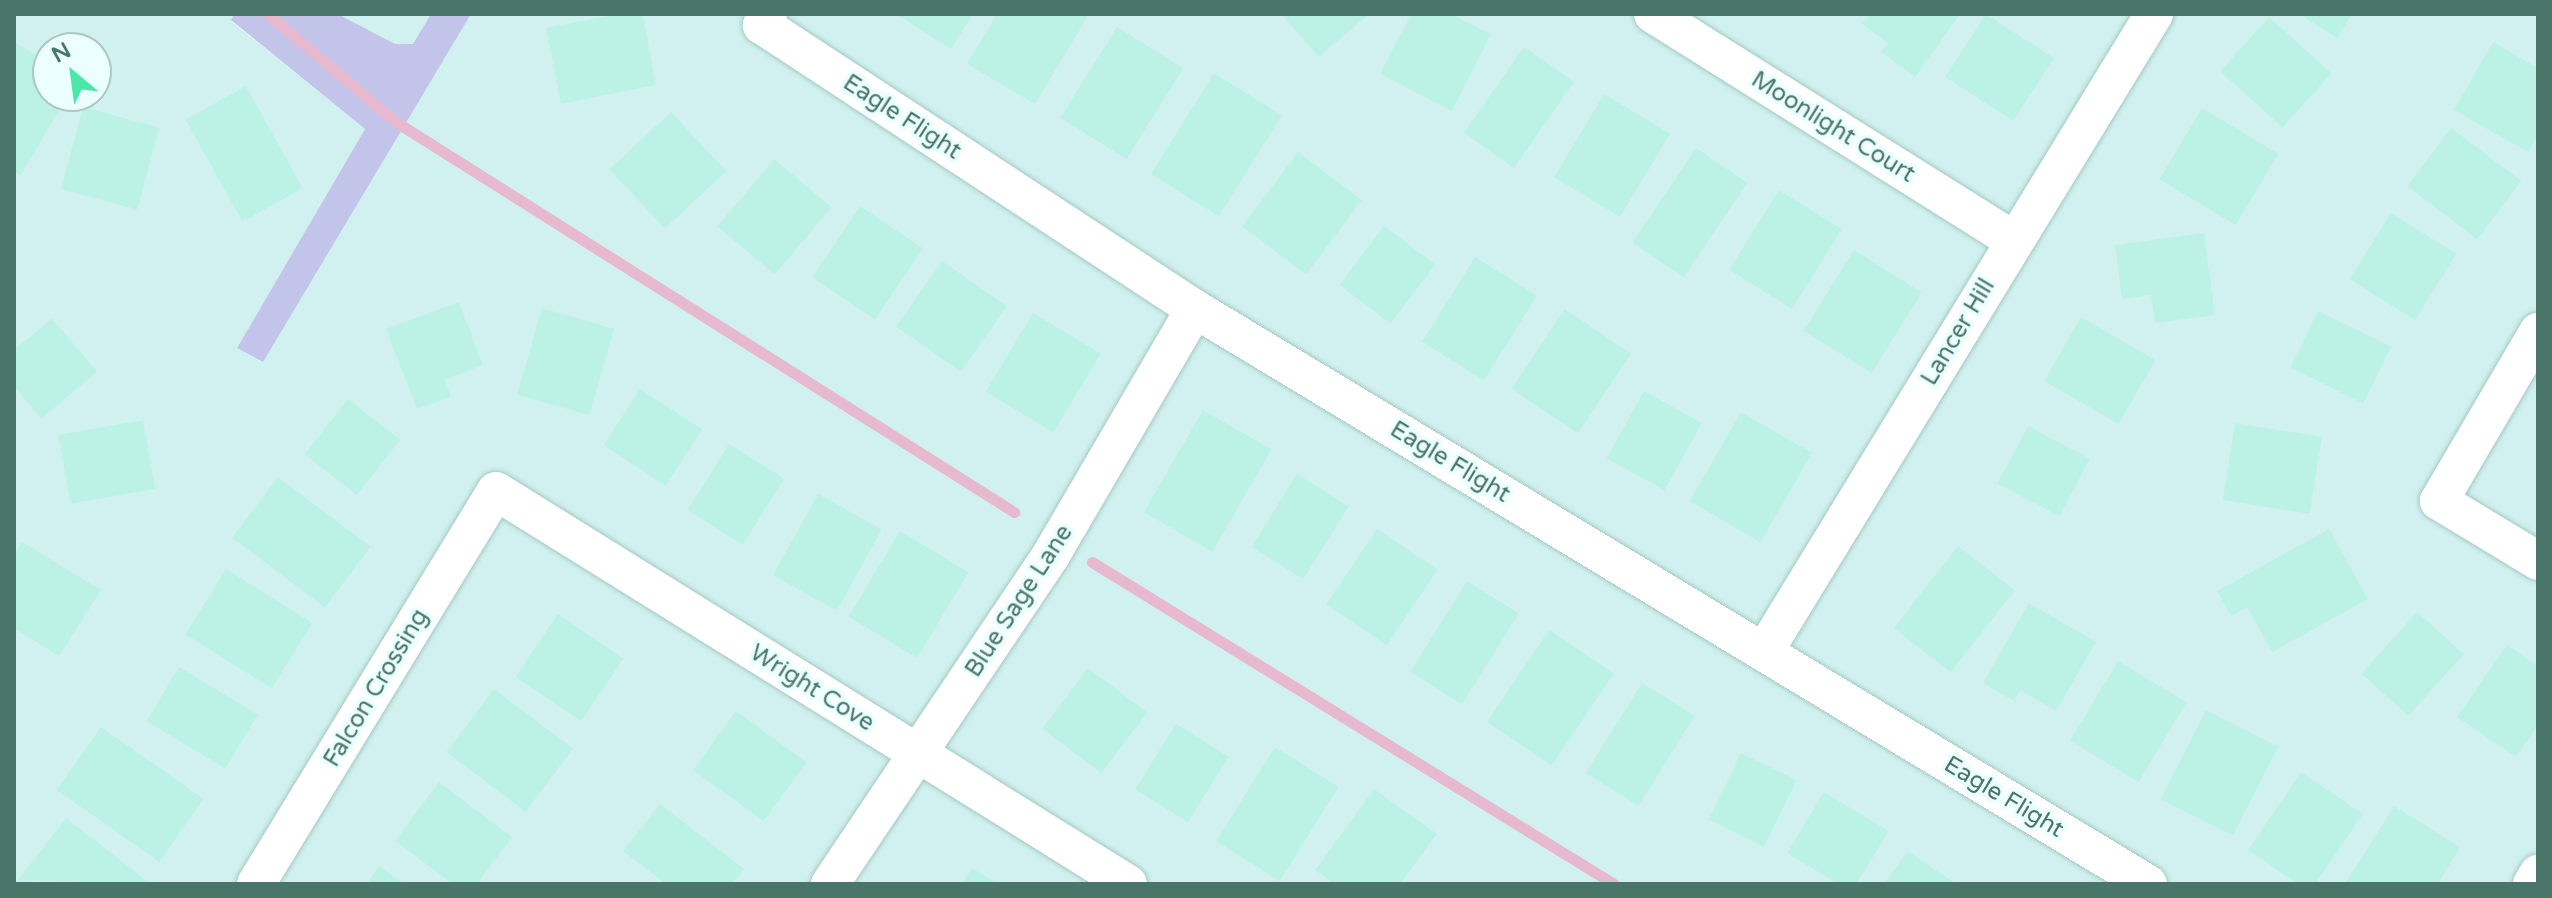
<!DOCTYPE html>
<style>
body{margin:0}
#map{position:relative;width:2552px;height:898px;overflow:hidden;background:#e5fdfc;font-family:"Varela Round",sans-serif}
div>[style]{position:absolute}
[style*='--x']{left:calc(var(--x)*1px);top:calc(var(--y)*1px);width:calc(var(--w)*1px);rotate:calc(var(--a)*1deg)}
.residential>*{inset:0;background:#d0f1ef}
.green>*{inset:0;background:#c3c4ea}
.stream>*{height:11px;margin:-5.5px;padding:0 5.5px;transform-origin:5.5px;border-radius:5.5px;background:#e6b9cf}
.building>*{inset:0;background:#bcf2e6;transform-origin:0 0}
.roads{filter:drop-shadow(0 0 2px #a6c9c3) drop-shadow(0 0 2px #a6c9c3)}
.minor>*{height:38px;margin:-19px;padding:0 19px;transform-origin:19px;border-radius:19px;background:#fff}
span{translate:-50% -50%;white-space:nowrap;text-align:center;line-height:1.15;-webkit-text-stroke:8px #ebffff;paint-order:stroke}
.street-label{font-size:24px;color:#4a766a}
.frame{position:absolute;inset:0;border:16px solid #4a766a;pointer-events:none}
.north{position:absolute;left:32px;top:32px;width:80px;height:80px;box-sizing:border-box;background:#ebffff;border:2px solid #abc8c3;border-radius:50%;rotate:331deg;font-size:22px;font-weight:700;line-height:32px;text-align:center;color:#4a766a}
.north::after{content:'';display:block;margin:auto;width:28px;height:36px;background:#49e8a8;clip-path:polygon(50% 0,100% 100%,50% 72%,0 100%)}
</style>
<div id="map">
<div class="residential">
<i style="clip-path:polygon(evenodd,14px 14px,235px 14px,231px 21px,365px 129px,237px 348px,262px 362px,471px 14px,2538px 14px,2538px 884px,14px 884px,14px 14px,48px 48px,96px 48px,96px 96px,48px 96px,48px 48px)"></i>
<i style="clip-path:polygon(338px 14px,431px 14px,413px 44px,395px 44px)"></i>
</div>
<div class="green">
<i style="clip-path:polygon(235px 14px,338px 14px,395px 44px,413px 44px,431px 14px,471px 14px,263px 362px,237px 348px,365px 129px,231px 20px)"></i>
</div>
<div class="stream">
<i style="--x:268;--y:14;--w:167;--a:40.2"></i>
<i style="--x:396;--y:122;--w:731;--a:32.25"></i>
<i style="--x:1092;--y:562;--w:613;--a:31.67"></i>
</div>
<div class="building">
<i style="clip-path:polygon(618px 14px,643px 14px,656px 85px,561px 104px,546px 28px)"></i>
<i style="clip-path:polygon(896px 14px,973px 14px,951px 49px)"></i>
<i style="clip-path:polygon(997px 14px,1088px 16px,1035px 104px,967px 64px)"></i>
<i style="clip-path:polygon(1281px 14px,1369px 14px,1319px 57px)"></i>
<i style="clip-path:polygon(1411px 14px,1451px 14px,1491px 34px,1452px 111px,1380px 74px)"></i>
<i style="clip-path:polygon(1870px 14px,1960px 14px,1915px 77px,1881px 52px,1888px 43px,1862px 24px)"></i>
<i style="left:1986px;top:14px;width:81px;height:75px;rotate:33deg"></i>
<i style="clip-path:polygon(2299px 14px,2352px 14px,2337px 38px)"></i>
<i style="left:2269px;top:17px;width:84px;height:73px;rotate:42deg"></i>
<i style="left:1117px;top:27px;width:78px;height:107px;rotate:32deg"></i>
<i style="clip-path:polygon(14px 42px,45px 60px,34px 77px,48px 84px,48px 96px,67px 96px,21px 175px,14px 171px)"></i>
<i style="clip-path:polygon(2493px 42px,2538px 68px,2538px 135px,2528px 152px,2454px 110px)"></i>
<i style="left:1524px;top:47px;width:61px;height:105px;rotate:35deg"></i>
<i style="left:1214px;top:73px;width:80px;height:119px;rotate:32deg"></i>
<i style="left:246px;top:86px;width:117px;height:69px;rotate:61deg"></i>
<i style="left:1604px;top:94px;width:77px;height:97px;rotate:31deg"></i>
<i style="left:83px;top:107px;width:79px;height:85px;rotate:15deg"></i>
<i style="left:2202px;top:108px;width:89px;height:83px;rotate:31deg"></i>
<i style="left:671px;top:112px;width:81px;height:84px;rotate:47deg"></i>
<i style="left:2451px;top:128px;width:88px;height:73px;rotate:37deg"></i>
<i style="left:1696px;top:148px;width:62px;height:114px;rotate:34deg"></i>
<i style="left:1298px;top:152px;width:80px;height:93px;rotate:37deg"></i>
<i style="left:774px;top:159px;width:75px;height:88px;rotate:40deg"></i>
<i style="left:1779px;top:190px;width:74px;height:94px;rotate:32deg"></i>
<i style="left:860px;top:206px;width:76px;height:86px;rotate:34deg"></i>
<i style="left:2391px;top:213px;width:77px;height:78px;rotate:32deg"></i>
<i style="left:1384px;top:226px;width:64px;height:74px;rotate:37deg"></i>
<i style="clip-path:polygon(2204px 233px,2215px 315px,2155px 323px,2151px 295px,2122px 299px,2115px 245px)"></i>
<i style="left:1854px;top:250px;width:80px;height:95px;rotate:32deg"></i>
<i style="left:1475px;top:257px;width:73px;height:100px;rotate:32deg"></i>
<i style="left:942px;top:261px;width:79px;height:80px;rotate:35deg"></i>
<i style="clip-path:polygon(459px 302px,483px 365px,445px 380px,451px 397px,417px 409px,386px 329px)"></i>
<i style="left:542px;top:308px;width:75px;height:90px;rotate:16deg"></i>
<i style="left:1565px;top:309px;width:80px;height:96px;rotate:34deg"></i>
<i style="left:2318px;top:311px;width:81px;height:63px;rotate:26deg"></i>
<i style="left:1033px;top:313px;width:79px;height:92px;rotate:31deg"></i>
<i style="left:2081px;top:317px;width:86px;height:74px;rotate:30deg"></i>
<i style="clip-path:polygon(52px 318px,97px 372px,41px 419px,14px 386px,14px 350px)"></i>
<i style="left:640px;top:389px;width:74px;height:67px;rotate:33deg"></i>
<i style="left:1644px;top:391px;width:66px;height:77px;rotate:29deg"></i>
<i style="left:348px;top:399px;width:66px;height:70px;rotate:38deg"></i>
<i style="left:1203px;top:410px;width:79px;height:118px;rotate:30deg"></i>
<i style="left:1741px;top:412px;width:82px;height:103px;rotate:30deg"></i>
<i style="left:143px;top:420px;width:70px;height:86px;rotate:80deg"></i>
<i style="left:2235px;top:423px;width:88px;height:78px;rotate:9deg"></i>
<i style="left:2028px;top:426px;width:70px;height:65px;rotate:28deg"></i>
<i style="left:729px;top:444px;width:65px;height:78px;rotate:32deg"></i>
<i style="left:1297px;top:474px;width:61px;height:86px;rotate:32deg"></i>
<i style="left:278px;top:477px;width:116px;height:76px;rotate:37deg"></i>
<i style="left:818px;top:494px;width:73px;height:93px;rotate:29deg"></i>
<i style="left:1377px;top:529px;width:73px;height:91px;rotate:34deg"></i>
<i style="clip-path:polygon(2329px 529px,2368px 599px,2272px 652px,2247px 607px,2231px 616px,2217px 591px)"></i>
<i style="left:900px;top:531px;width:80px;height:100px;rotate:31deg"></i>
<i style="clip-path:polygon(22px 542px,101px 590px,59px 656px,14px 628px,14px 555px)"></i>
<i style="left:1958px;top:546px;width:72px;height:104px;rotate:38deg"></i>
<i style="left:226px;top:569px;width:102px;height:77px;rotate:32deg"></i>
<i style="left:1467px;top:581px;width:61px;height:107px;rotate:32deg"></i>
<i style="clip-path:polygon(2029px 603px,2096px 642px,2056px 711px,2020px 690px,2014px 701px,1983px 683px)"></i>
<i style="left:2417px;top:612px;width:63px;height:83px;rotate:42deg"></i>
<i style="left:558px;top:614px;width:79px;height:76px;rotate:34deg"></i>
<i style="left:1549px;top:630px;width:78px;height:111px;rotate:34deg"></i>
<i style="clip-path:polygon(2507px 645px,2538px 666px,2538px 725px,2516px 757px,2457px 717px)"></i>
<i style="left:2118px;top:661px;width:80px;height:93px;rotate:31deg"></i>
<i style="left:179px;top:667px;width:92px;height:63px;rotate:31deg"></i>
<i style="left:1088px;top:668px;width:74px;height:76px;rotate:37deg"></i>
<i style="left:1642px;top:683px;width:62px;height:106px;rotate:32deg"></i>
<i style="left:494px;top:689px;width:99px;height:79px;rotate:37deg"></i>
<i style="left:2206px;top:710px;width:81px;height:100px;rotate:27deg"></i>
<i style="left:736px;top:711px;width:87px;height:73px;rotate:36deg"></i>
<i style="left:1176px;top:724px;width:62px;height:77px;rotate:32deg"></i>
<i style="left:101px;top:727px;width:125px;height:77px;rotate:35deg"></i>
<i style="left:1275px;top:747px;width:75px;height:111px;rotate:32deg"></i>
<i style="left:1741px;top:753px;width:62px;height:74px;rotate:26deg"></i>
<i style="clip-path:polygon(2301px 772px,2363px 814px,2315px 884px,2298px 884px,2248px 850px)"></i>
<i style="clip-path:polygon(439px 782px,512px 837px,477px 884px,453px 884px,395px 841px)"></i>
<i style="clip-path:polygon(1374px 789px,1437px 834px,1400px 884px,1334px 884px,1315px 870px)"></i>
<i style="clip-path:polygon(1824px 792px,1889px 831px,1856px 884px,1838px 884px,1787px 853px)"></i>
<i style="clip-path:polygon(660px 804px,744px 869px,732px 884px,666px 884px,623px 851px)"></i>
<i style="clip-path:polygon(2394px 806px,2460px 847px,2438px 884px,2345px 884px)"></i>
<i style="clip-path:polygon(66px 818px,151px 884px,18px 880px)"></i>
<i style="clip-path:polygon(1908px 851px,1956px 884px,1884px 884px)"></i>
<i style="clip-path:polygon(379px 866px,405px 884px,367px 884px)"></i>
<i style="clip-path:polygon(972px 868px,998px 884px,962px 884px)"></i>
</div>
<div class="roads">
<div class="minor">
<i style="--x:768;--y:14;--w:13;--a:119"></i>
<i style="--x:762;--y:25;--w:518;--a:33.26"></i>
<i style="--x:1195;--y:309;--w:1113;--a:31.11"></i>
<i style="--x:1653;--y:14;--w:425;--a:32.1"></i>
<i style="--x:2538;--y:332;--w:196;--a:120.4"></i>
<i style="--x:2439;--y:501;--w:116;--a:31.2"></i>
<i style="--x:1764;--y:652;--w:748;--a:-58.56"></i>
<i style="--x:256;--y:884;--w:460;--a:-58.6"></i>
<i style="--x:496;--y:491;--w:744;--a:31.87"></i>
<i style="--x:830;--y:884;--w:396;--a:-56.1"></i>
<i style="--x:1051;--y:555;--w:285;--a:-59.7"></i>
<i style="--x:2532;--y:884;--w:12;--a:-59"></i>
</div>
</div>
<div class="street-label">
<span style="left:902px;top:117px;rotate:33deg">Eagle Flight</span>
<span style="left:1833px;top:127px;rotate:32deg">Moonlight Court</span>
<span style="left:1958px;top:332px;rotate:-59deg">Lancer Hill</span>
<span style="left:1450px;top:462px;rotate:31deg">Eagle Flight</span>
<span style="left:1019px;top:601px;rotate:-57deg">Blue Sage Lane</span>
<span style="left:376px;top:688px;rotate:-59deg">Falcon Crossing</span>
<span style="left:812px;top:688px;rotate:32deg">Wright Cove</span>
<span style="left:2004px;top:797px;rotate:31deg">Eagle Flight</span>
</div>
<div class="frame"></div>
<div class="north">N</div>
</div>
